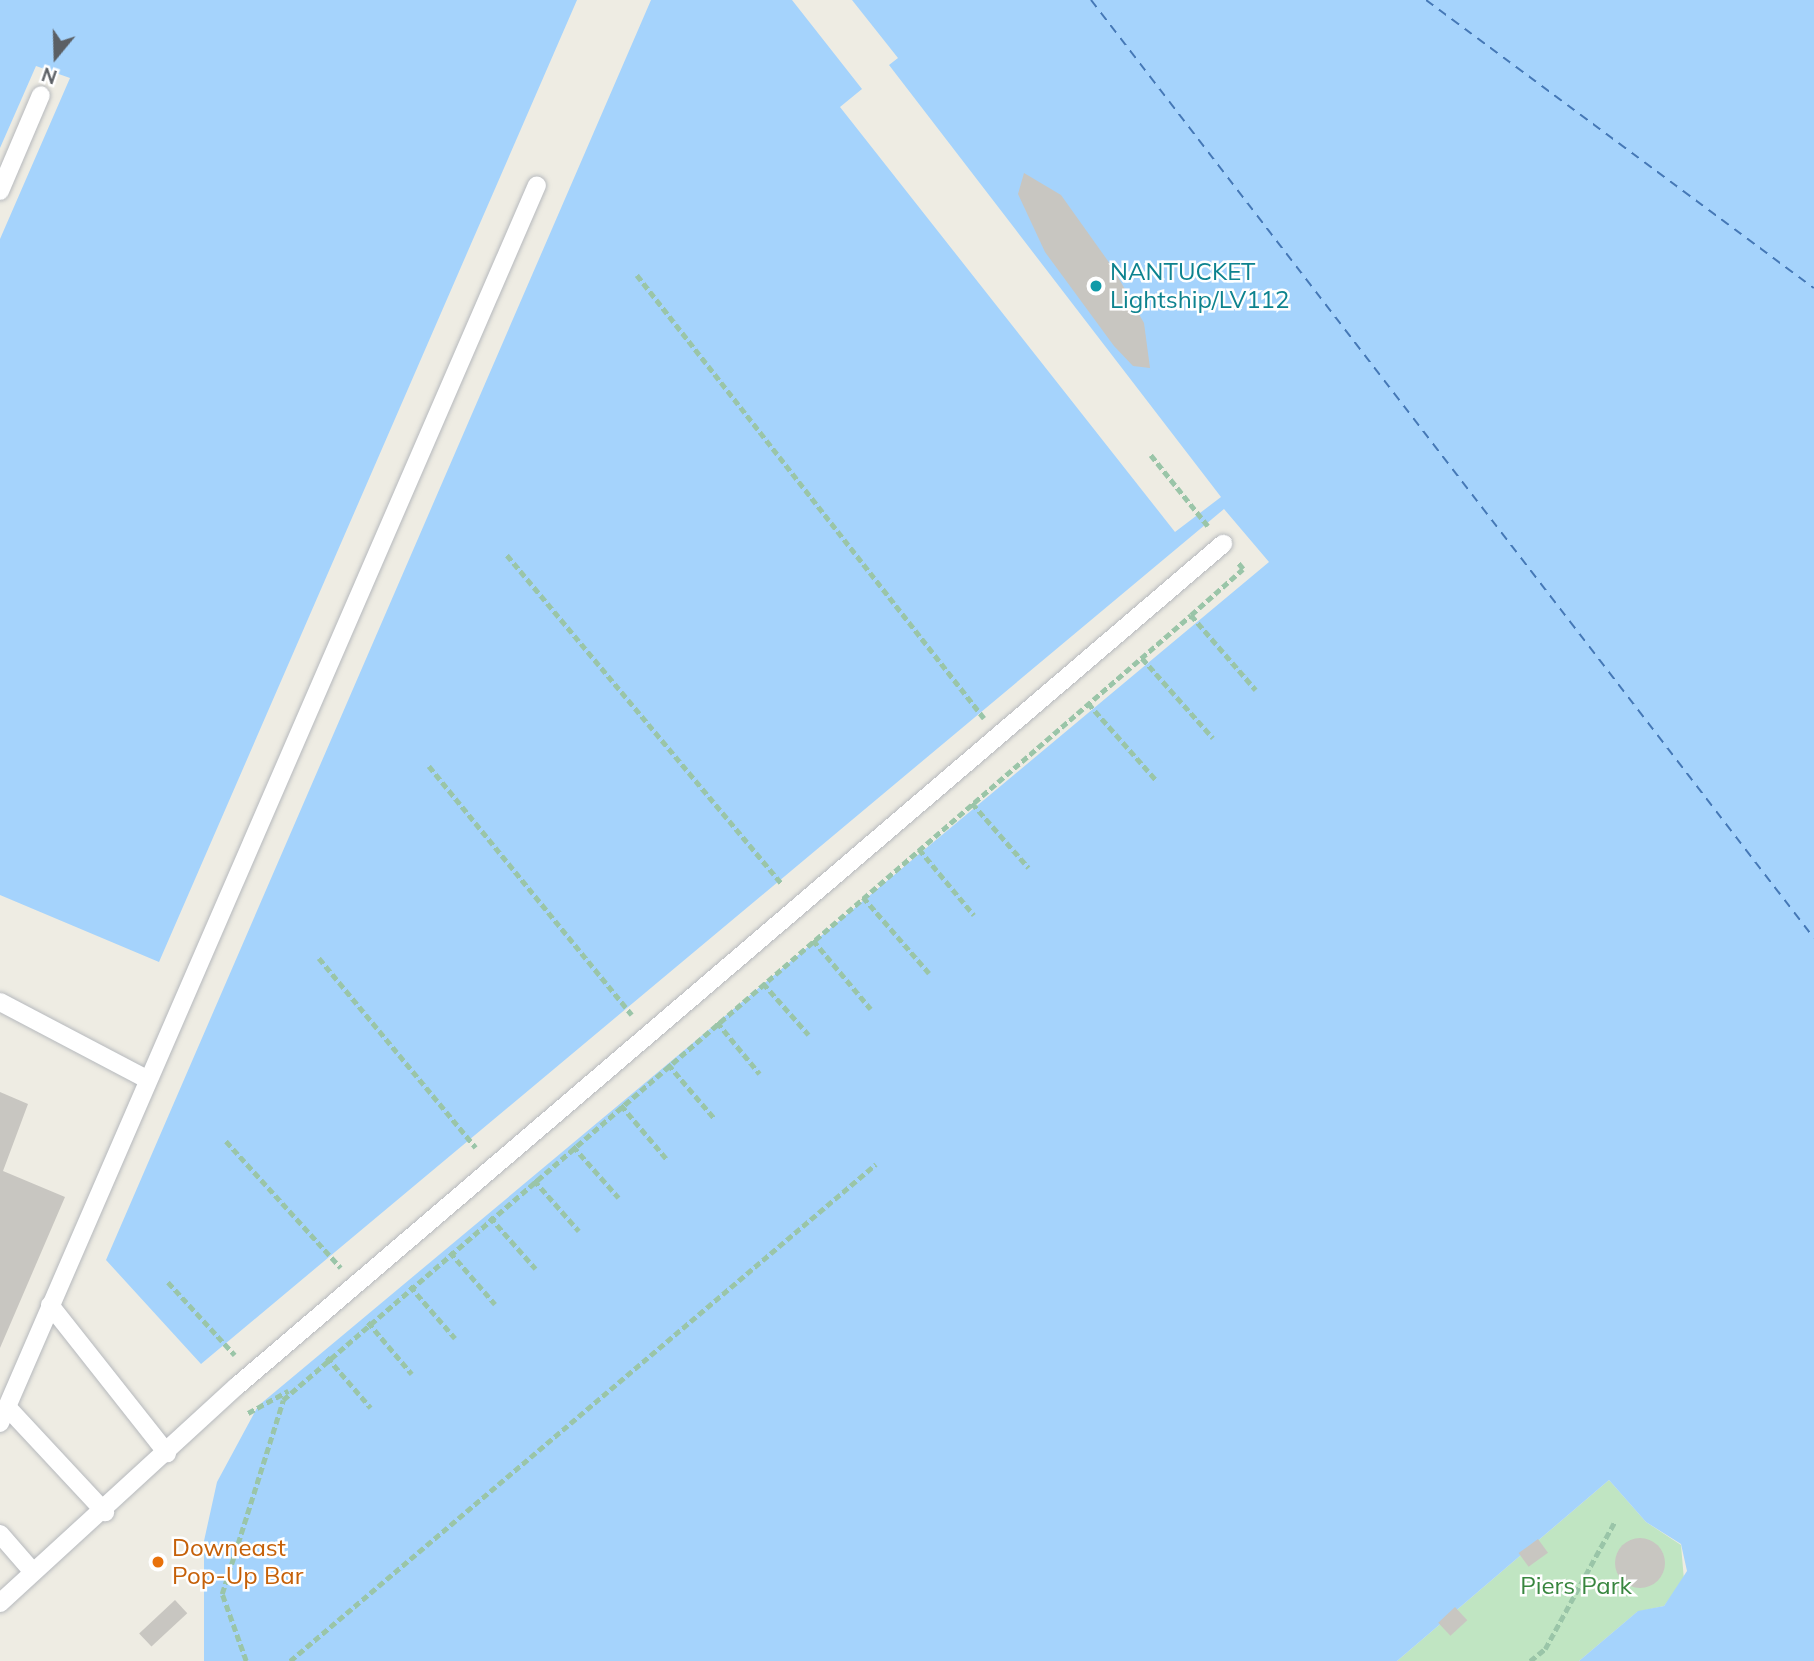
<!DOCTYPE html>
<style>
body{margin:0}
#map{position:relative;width:1814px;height:1661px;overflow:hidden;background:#eeece3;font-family:Mulish,sans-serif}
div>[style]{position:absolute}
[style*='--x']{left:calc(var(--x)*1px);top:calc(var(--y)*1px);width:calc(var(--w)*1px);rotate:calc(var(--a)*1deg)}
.green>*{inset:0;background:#c0e5c2}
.water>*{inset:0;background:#a5d3fc}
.pier>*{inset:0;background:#eeece3}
.ferry>*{height:2px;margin-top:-1px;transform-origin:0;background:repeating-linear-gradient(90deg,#4578b6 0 9px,transparent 0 16px)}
.building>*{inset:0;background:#c8c6c1;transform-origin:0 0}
.round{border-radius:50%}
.path>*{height:4.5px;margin-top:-2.25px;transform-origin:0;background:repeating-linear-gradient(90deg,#9ac5a8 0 7px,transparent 0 10.5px)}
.roads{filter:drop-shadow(0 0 2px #b6b9bd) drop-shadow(0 0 2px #b6b9bd)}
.service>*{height:18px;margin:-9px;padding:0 9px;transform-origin:9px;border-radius:9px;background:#fff}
.dots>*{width:19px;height:19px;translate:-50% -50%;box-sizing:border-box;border:4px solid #fff;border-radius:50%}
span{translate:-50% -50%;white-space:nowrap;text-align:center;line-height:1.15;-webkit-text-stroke:5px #fff;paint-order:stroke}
.culture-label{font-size:24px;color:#0d838f}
.left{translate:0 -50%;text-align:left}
.food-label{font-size:24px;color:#c56008}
.park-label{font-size:24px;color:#38863f}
.north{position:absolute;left:21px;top:21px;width:70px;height:70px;-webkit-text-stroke:5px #fff;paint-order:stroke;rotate:199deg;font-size:19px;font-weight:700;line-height:28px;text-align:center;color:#5b5f64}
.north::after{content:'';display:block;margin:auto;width:24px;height:32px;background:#5b5f64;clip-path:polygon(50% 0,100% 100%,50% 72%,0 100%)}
</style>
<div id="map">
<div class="green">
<i style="clip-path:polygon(1609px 1480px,1646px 1522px,1681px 1545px,1684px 1580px,1664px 1606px,1637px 1612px,1579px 1661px,1397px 1661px)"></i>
</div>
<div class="water">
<i style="clip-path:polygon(0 0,577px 0,159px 962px,0 895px,0 239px,70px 78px,36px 66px,0 148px)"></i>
<i style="clip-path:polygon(651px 0,1814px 0,1814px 1661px,1579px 1661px,1638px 1611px,1664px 1606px,1687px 1571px,1681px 1544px,1646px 1522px,1609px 1480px,1397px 1661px,204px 1661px,204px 1541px,217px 1482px,258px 1406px,1269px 562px,1224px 509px,201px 1364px,106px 1260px)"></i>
</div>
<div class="pier">
<i style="clip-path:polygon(792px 0,852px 0,898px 58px,889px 65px,1221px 497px,1175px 532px,840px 107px,862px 89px)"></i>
</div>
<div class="ferry">
<i style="--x:1091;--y:0;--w:1184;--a:52.38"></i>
<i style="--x:1426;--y:0;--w:483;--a:36.6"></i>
</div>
<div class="building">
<i style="clip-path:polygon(1024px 173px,1061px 195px,1113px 268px,1144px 323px,1150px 368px,1133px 366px,1114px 346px,1045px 252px,1018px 194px)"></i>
<i style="clip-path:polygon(0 1092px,28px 1104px,3px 1171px,65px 1197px,0 1348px)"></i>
<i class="round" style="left:1615px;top:1538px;width:50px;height:50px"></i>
<i style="left:1538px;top:1539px;width:17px;height:24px;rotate:54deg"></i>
<i style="left:175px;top:1600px;width:18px;height:49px;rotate:47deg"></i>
<i style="left:1455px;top:1607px;width:18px;height:23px;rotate:47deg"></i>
</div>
<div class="path">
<i style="--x:637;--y:275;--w:563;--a:51.93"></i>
<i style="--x:1151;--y:455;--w:91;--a:51.2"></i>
<i style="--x:507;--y:555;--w:430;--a:50.1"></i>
<i style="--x:1191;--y:615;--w:99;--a:49.1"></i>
<i style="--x:1142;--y:658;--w:107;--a:48.4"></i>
<i style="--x:1088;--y:703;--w:104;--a:48.5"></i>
<i style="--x:429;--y:766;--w:321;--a:50.8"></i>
<i style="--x:972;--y:803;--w:86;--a:48.8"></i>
<i style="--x:919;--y:849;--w:86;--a:50.2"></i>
<i style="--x:863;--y:897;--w:101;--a:49"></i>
<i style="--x:813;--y:940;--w:90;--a:50"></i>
<i style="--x:319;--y:958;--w:246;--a:50.4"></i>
<i style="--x:763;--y:983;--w:69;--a:48.5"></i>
<i style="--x:717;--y:1022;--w:67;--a:50.4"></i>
<i style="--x:668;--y:1064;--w:72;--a:49.5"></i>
<i style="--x:621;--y:1105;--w:70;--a:49.7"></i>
<i style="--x:226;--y:1141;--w:171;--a:47.8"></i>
<i style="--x:573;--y:1146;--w:69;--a:48.5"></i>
<i style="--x:534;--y:1180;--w:68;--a:48.6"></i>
<i style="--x:490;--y:1217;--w:69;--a:48.5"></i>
<i style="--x:450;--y:1252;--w:69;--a:49.1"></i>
<i style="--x:168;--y:1282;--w:99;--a:47.5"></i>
<i style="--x:410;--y:1286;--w:69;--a:49.1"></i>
<i style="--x:368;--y:1322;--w:68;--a:49.8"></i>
<i style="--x:327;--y:1357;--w:67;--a:49.2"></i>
<i style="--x:248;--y:1413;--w:46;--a:-28.8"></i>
<i style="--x:246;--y:1661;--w:71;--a:-109.7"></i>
<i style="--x:222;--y:1594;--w:203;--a:-72.5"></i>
<i style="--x:283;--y:1400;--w:1200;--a:-40.84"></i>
<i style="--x:1191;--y:615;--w:69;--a:-41.5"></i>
<i style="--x:1243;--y:569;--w:8;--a:-130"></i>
<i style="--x:290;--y:1661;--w:768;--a:-40.3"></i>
<i style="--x:1530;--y:1661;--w:19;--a:-39"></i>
<i style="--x:1545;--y:1649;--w:144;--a:-61.3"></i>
</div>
<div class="roads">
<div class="service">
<i style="--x:0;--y:191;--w:104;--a:-66.9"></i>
<i style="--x:0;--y:1002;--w:164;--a:27.7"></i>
<i style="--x:50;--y:1305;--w:189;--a:51.7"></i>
<i style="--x:7;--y:1407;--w:144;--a:47"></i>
<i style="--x:0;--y:1423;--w:1349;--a:-66.55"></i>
<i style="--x:0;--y:1534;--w:50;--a:49"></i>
<i style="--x:0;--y:1603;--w:321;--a:-42.5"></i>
<i style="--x:237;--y:1386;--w:1297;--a:-40.5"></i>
</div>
</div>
<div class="dots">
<i style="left:1096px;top:286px;background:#0f9aa8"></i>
<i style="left:158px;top:1562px;background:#e8710a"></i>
</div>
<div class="culture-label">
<span class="left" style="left:1110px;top:286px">NANTUCKET<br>Lightship/LV112</span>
</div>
<div class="food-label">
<span class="left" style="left:172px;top:1562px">Downeast<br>Pop-Up Bar</span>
</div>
<div class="park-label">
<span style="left:1576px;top:1586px">Piers Park</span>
</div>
<div class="north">N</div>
</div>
